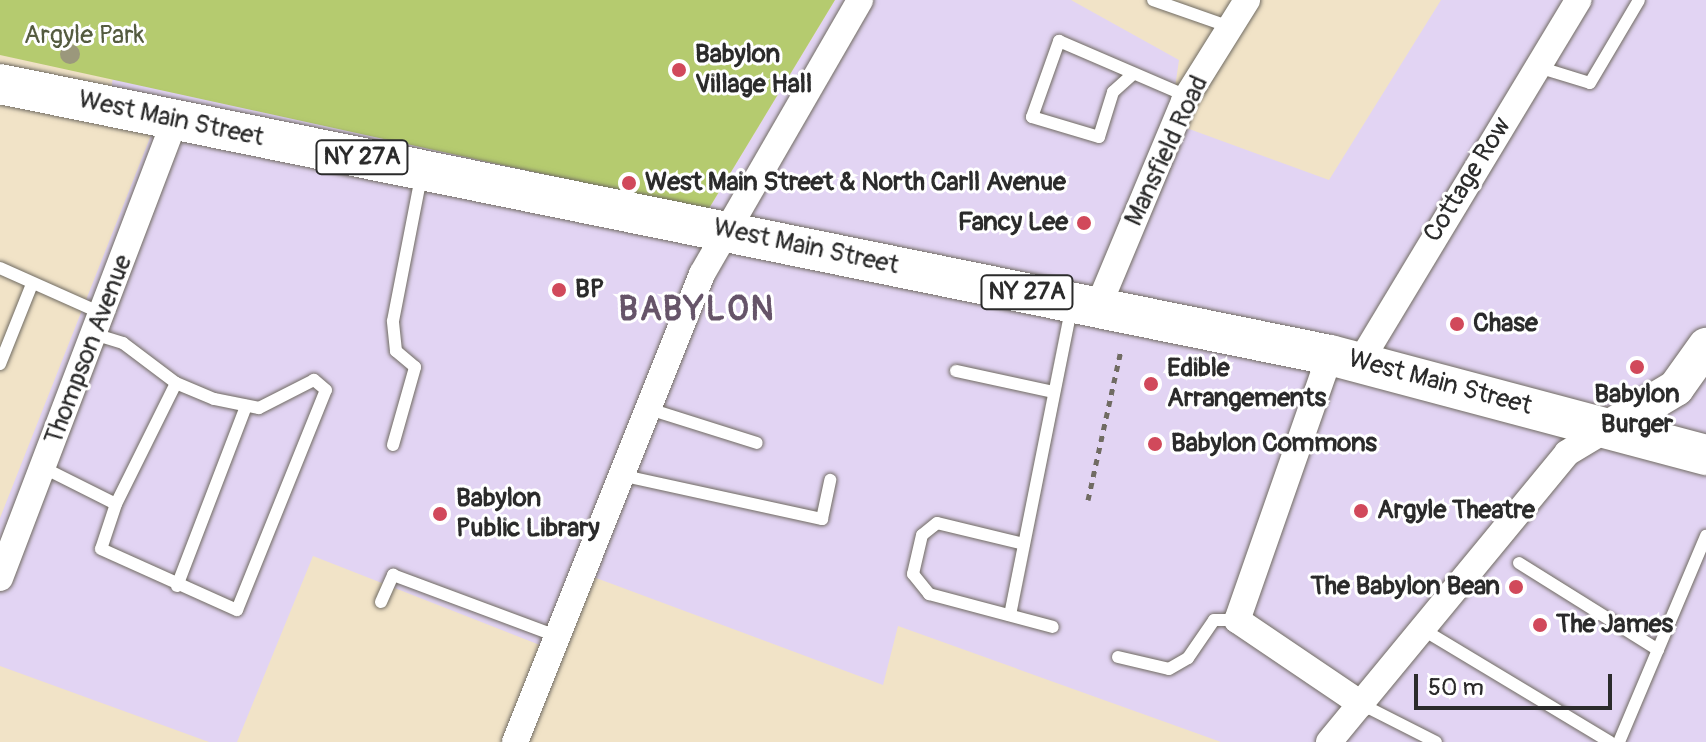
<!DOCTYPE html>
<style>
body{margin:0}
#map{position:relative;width:1706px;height:742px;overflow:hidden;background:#f1e3c7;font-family:Pangolin,sans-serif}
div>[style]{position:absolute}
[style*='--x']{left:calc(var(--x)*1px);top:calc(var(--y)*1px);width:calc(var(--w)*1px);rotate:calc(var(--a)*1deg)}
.built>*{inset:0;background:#e2d4f3}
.green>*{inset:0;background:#b5cb6f}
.path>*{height:5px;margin-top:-2.5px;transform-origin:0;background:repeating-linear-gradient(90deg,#706b62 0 6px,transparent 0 12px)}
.roads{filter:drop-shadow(0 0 2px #706b62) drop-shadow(0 0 2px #706b62)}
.service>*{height:12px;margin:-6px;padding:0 6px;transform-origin:6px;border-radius:6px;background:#fff}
.minor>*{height:26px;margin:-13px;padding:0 13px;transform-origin:13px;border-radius:13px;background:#fff}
.secondary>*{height:36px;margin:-18px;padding:0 18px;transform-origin:18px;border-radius:18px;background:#fff}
.primary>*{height:40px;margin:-20px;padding:0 20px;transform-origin:20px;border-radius:20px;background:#fff}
.trees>*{width:20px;height:20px;margin:-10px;border-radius:50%;background:#9b987c}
.dots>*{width:22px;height:22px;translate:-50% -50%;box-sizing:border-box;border:4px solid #fff;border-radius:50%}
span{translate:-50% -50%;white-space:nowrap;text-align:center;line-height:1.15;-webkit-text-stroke:6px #fff;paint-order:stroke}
.shield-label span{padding:2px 6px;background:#fff;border:2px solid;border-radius:6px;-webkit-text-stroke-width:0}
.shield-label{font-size:24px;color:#2b2b2b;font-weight:700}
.park-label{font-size:26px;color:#545b3f}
.poi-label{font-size:26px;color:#2b2b2b;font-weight:700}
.left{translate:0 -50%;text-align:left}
.right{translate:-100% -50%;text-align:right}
.street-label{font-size:26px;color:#2b2b2b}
.district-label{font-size:34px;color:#665469;font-weight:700;letter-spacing:2px}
.scale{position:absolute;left:1414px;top:674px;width:198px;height:36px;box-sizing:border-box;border:4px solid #2b2b2b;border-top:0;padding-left:10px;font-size:24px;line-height:28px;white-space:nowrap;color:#2b2b2b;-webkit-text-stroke:6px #fff;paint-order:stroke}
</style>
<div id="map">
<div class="built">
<i style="clip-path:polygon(835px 0,1071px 0,1179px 60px,1170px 122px,1329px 180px,1441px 0,1706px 0,1706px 742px,1221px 742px,898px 626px,883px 685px,580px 572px,550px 649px,313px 556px,237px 742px,209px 742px,0 666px,0 518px,151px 135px,104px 125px,113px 78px,708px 210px)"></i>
</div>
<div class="green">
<i style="clip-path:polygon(0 0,835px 0,708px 210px,0 55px)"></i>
</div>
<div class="path">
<i style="--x:1088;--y:500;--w:154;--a:-77.6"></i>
</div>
<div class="roads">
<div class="service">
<i style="--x:1153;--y:0;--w:82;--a:19.3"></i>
<i style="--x:1538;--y:67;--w:54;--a:17.1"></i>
<i style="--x:1590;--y:83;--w:96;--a:-59.4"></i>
<i style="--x:1133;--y:74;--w:27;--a:138"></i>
<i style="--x:1113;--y:92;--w:47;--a:107.3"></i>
<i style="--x:1099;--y:137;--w:70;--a:-163.4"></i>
<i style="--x:1032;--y:117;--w:81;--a:-70.4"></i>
<i style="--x:1059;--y:41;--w:139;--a:23.3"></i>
<i style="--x:0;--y:268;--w:111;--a:24"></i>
<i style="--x:0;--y:364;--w:86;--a:-68.2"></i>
<i style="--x:956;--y:371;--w:99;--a:12.2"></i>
<i style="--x:646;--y:408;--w:116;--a:17.5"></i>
<i style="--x:393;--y:445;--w:81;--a:-74.2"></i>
<i style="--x:415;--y:367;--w:25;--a:-140"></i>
<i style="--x:396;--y:351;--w:30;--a:-96"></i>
<i style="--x:393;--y:321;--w:147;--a:-79"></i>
<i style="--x:44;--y:468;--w:80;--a:26.6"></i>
<i style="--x:116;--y:504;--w:47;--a:108.4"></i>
<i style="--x:101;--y:549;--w:149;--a:24.2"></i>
<i style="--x:237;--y:610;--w:237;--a:-68"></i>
<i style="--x:326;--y:390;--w:16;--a:-140"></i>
<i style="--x:314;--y:380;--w:62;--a:153"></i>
<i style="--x:259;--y:408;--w:46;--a:-168.7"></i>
<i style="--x:214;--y:399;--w:41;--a:-157.2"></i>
<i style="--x:176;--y:383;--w:66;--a:-143"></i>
<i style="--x:123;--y:343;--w:28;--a:-163"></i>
<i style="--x:620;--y:475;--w:207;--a:12.3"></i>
<i style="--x:822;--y:519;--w:40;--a:-78"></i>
<i style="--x:116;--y:504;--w:135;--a:-63.6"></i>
<i style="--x:1024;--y:544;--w:89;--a:-166.4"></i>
<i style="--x:937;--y:523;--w:19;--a:141"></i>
<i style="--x:922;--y:535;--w:40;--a:103"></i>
<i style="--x:913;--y:574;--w:26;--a:51"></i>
<i style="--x:929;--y:594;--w:128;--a:14.9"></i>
<i style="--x:1519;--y:563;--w:164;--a:32"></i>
<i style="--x:177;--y:586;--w:193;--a:-69"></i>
<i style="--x:381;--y:602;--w:30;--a:-66"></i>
<i style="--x:393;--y:575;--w:174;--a:20.5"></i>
<i style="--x:1010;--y:615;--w:312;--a:-78.7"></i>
<i style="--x:1422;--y:629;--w:219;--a:31"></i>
<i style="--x:1118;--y:657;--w:52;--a:13.2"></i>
<i style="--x:1169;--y:669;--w:22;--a:-30"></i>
<i style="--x:1188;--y:658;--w:46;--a:-55.6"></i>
<i style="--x:1214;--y:620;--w:23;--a:0"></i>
<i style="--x:1361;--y:704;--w:84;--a:26.9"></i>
<i style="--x:1619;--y:742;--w:224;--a:-67.1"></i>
</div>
<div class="minor">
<i style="--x:1098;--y:307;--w:223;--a:-67.3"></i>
<i style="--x:1184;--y:101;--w:119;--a:-58"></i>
<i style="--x:1330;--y:355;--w:281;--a:109.3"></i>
<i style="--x:1237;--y:620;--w:150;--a:34.1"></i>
<i style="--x:1360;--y:362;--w:423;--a:-58.9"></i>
<i style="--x:0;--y:578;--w:490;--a:-69.1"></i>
<i style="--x:515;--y:742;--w:504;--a:-68.22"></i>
<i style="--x:702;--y:274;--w:316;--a:-60"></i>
<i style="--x:1329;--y:742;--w:374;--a:-50.5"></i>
<i style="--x:1567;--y:453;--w:49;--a:-30.8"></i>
</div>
<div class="secondary">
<i style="--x:1609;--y:428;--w:78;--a:-30.8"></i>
<i style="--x:1676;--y:388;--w:52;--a:-54.5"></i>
</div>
<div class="primary">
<i style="--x:0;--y:84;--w:1357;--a:11.52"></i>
<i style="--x:1330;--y:355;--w:389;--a:14.9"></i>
</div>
</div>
<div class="trees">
<i style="left:70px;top:54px"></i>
</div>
<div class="dots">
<i style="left:679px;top:70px;background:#d1495b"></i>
<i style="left:629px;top:183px;background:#d1495b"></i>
<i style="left:1084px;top:223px;background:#d1495b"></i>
<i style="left:559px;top:290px;background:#d1495b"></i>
<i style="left:1457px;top:324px;background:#d1495b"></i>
<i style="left:1637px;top:367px;background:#d1495b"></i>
<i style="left:1151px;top:384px;background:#d1495b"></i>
<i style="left:1155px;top:444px;background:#d1495b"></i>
<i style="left:1361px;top:511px;background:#d1495b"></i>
<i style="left:440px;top:514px;background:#d1495b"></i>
<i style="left:1516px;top:587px;background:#d1495b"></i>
<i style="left:1540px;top:625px;background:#d1495b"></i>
</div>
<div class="shield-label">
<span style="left:362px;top:157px">NY 27A</span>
<span style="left:1027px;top:292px">NY 27A</span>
</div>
<div class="park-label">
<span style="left:84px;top:36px">Argyle Park</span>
</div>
<div class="poi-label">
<span class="left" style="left:695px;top:70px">Babylon<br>Village Hall</span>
<span class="left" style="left:645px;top:183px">West Main Street &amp; North Carll Avenue</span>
<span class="right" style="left:1068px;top:223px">Fancy Lee</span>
<span class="left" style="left:575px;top:290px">BP</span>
<span class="left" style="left:1473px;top:324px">Chase</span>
<span class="left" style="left:1167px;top:384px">Edible<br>Arrangements</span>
<span style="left:1637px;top:410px">Babylon<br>Burger</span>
<span class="left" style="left:1171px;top:444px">Babylon Commons</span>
<span class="left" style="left:456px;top:514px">Babylon<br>Public Library</span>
<span class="left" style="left:1377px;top:511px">Argyle Theatre</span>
<span class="right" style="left:1500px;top:587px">The Babylon Bean</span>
<span class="left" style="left:1556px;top:625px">The James</span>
</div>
<div class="street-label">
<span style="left:171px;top:119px;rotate:12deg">West Main Street</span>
<span style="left:1167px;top:151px;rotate:-65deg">Mansfield Road</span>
<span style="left:1468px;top:180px;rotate:-58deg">Cottage Row</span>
<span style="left:806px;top:247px;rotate:12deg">West Main Street</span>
<span style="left:89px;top:350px;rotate:-69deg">Thompson Avenue</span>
<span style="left:1440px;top:383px;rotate:15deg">West Main Street</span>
</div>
<div class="district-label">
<span style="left:697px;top:310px">BABYLON</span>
</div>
<div class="scale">50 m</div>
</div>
